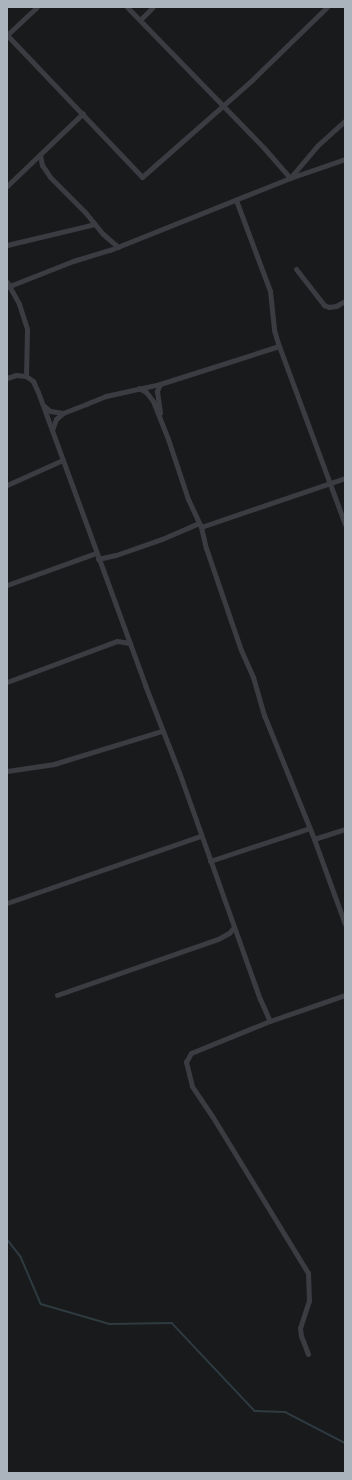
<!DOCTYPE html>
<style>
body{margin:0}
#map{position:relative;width:352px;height:1480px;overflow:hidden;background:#191a1c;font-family:Overpass,sans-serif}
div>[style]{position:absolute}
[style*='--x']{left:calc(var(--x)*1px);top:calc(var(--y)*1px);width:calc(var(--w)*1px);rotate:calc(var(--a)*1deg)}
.stream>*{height:1.5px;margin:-0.75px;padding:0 0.75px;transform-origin:0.75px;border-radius:0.75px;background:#2e3b41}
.minor>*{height:5px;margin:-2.5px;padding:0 2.5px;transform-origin:2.5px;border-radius:2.5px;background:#3a3c41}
span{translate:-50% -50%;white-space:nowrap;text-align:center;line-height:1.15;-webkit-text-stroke:3px #141517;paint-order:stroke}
.frame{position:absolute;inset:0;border:8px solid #abb3bc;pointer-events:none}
</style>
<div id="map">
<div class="stream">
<i style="--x:7;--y:1239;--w:23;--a:52"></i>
<i style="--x:21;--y:1257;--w:51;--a:66.9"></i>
<i style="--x:41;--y:1304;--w:72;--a:16.2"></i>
<i style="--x:110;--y:1324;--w:62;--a:-0.9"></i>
<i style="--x:172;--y:1323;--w:121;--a:46.7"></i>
<i style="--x:255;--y:1411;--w:30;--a:2"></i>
<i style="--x:285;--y:1412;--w:68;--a:27.3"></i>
</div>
<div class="minor">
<i style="--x:127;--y:7;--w:197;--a:45.8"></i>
<i style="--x:264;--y:148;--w:40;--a:49"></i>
<i style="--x:290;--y:178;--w:43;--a:-49.7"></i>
<i style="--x:318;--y:145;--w:36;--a:-42"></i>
<i style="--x:140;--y:20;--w:18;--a:-45"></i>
<i style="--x:7;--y:35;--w:196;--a:46.4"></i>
<i style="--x:142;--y:177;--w:147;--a:-41.4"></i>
<i style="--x:252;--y:80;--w:105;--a:-44.2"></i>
<i style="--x:7;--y:35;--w:41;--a:-43"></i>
<i style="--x:40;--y:155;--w:10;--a:79"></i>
<i style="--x:42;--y:165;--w:14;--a:56"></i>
<i style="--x:50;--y:177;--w:49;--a:45"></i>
<i style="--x:85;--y:212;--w:28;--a:51"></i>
<i style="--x:103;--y:234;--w:20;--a:41"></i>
<i style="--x:7;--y:186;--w:105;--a:-43.8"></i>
<i style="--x:236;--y:200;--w:97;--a:69.5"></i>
<i style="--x:270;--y:291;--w:39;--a:84"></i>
<i style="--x:274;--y:330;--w:17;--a:73"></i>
<i style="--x:279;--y:346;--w:190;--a:69.7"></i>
<i style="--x:7;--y:245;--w:90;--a:-13.4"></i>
<i style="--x:296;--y:269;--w:46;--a:52.1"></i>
<i style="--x:324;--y:305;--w:5;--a:22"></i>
<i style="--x:329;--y:307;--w:7;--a:-8"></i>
<i style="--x:336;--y:306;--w:10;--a:-29"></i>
<i style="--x:7;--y:282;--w:25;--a:61"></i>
<i style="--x:19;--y:304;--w:26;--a:72"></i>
<i style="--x:27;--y:329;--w:47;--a:91.2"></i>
<i style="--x:7;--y:287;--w:71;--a:-21.5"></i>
<i style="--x:73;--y:261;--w:39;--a:-17"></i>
<i style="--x:110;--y:250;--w:194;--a:-21.8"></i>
<i style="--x:290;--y:178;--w:58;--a:-19.1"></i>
<i style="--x:7;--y:378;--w:9;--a:-18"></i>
<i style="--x:16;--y:375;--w:10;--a:6"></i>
<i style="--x:26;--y:376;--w:9;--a:36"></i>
<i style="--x:33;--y:381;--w:12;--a:66"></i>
<i style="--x:38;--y:392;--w:312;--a:69.9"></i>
<i style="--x:145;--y:685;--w:93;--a:68.7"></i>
<i style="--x:179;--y:772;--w:241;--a:70.4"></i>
<i style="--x:260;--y:999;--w:24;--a:66"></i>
<i style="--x:160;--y:384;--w:8;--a:113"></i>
<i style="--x:157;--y:391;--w:22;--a:82"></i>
<i style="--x:139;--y:388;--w:8;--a:30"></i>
<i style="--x:146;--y:392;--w:11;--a:52"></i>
<i style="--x:153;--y:401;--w:41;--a:68.5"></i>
<i style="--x:168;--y:439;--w:63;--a:71.6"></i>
<i style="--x:188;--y:499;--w:31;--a:65"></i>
<i style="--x:201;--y:527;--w:22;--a:77"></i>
<i style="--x:206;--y:548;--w:108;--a:71.1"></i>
<i style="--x:241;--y:650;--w:30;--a:66"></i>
<i style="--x:253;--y:677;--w:40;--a:74"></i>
<i style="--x:264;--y:715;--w:134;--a:68"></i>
<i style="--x:314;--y:839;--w:90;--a:70"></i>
<i style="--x:44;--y:406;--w:8;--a:40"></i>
<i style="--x:50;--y:411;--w:13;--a:9"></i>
<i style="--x:52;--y:430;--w:12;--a:-70"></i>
<i style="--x:56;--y:419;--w:9;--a:-41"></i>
<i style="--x:63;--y:413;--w:25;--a:-21"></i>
<i style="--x:86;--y:404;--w:22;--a:-22"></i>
<i style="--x:106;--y:396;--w:55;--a:-12.5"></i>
<i style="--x:160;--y:384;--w:125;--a:-17.7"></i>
<i style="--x:7;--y:485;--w:61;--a:-24.1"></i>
<i style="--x:201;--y:527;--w:152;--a:-18.8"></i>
<i style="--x:98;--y:559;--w:18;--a:-13"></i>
<i style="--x:116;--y:555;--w:49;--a:-19.2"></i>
<i style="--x:162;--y:539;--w:40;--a:-23.4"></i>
<i style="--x:7;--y:585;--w:95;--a:-19.8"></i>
<i style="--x:7;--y:682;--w:117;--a:-20.4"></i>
<i style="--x:117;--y:641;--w:13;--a:9"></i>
<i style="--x:7;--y:771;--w:48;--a:-8.5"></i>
<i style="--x:54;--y:764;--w:113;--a:-17"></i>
<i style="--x:314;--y:839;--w:33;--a:-18"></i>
<i style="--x:210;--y:861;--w:105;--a:-18.3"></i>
<i style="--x:7;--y:903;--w:205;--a:-19.1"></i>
<i style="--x:57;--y:995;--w:170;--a:-19.2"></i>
<i style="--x:218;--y:939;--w:13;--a:-29"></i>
<i style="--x:229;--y:933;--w:8;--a:-50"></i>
<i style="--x:308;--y:1354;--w:19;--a:-111"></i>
<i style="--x:301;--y:1336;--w:8;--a:-97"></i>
<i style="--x:300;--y:1328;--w:28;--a:-72"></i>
<i style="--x:309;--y:1301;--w:28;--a:-92"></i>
<i style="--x:308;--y:1273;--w:184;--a:-121.4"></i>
<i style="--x:212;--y:1116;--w:36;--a:-124"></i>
<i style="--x:192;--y:1086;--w:25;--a:-104"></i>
<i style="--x:186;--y:1062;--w:10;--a:-61"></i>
<i style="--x:191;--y:1053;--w:85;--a:-22.1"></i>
<i style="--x:270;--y:1021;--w:79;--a:-19.1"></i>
</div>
<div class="frame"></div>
</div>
